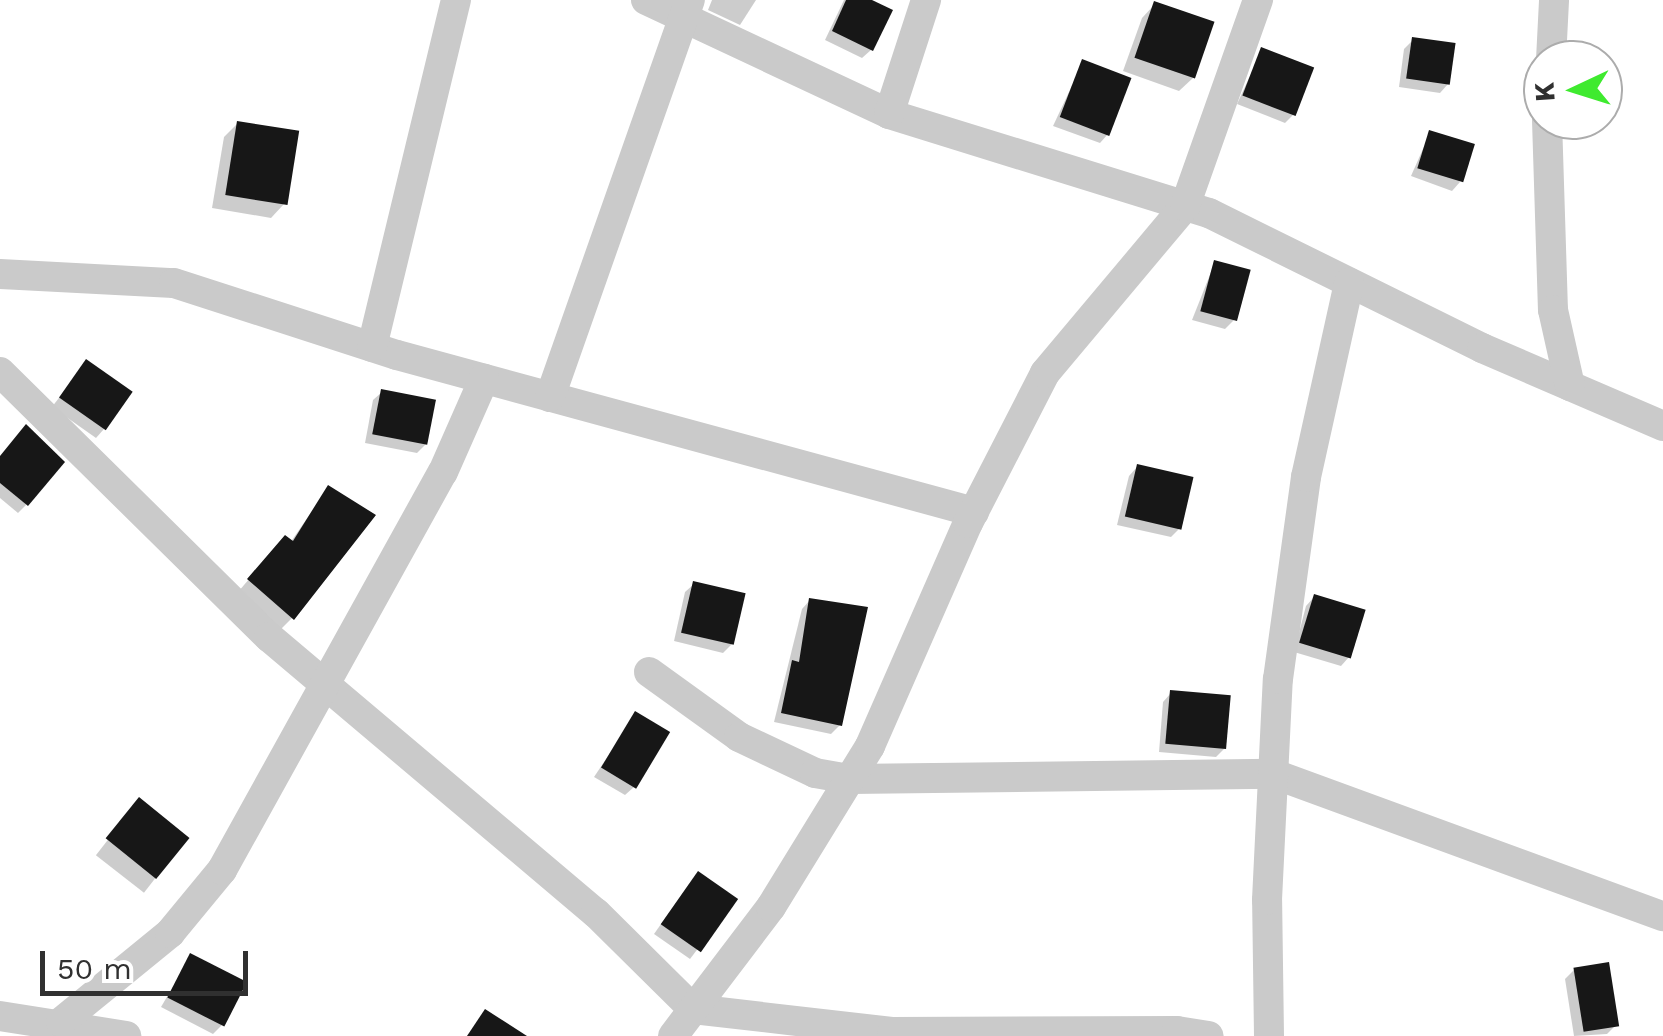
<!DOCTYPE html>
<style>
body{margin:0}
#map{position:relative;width:1663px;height:1036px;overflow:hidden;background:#fff;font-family:"Work Sans",sans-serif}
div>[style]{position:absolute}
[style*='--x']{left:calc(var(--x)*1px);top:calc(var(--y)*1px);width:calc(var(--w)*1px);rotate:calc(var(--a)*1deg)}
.shadow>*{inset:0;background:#0003;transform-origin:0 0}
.building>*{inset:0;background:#171717;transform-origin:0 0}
.minor>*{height:30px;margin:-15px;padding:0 15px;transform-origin:15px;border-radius:15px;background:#cacaca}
span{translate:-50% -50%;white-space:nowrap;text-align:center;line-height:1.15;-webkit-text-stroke:10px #fff;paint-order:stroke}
.north{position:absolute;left:1523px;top:40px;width:100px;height:100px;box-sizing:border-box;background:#fff;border:2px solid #acacac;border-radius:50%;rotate:266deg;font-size:28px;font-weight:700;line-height:40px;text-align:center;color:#303030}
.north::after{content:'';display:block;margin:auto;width:35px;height:45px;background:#3fea2f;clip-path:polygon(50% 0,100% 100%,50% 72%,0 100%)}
.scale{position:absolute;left:40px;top:951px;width:208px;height:45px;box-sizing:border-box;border:5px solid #303030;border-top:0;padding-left:12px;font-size:30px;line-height:35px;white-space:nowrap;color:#303030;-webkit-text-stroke:8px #fff;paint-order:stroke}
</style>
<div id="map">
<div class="shadow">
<i style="clip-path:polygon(712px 0,756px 0,740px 25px,708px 10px)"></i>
<i style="clip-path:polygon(844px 0,867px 0,871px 50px,862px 58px,825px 40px)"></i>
<i style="clip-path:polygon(1155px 4px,1193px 78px,1179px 91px,1123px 71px,1142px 18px)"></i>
<i style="clip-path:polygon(1413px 40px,1448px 84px,1440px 93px,1399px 87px,1404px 49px)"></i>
<i style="clip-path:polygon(1262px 50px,1294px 114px,1285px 123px,1237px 104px)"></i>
<i style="clip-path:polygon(1083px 62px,1108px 134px,1100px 143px,1053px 126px)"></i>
<i style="clip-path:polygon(238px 123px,284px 204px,271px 218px,212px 208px,224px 137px)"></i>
<i style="clip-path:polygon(1430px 133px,1460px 182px,1452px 191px,1411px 176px)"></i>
<i style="clip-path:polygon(1215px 262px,1234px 320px,1225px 329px,1192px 320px)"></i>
<i style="clip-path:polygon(86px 362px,104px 429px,96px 438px,52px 407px)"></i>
<i style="clip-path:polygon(382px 392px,426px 444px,417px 453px,365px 443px,373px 400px)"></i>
<i style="clip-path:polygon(0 457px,26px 505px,18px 513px,0 498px)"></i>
<i style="clip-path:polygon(1137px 467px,1180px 528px,1171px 537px,1117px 525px,1129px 476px)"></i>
<i style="clip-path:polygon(328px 488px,292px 618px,281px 629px,238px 592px,274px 550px,290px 543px)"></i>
<i style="clip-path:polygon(694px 584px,732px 644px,723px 653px,674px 641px,685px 592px)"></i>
<i style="clip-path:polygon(1314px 597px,1349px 657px,1341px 666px,1294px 652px,1306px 606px)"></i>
<i style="clip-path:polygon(810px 600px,840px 725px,831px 734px,774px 722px,802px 609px)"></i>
<i style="clip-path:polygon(1171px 693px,1225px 748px,1216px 757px,1159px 752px,1163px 702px)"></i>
<i style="clip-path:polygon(636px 714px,634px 787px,625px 795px,594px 777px)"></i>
<i style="left:139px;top:800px;width:61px;height:70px;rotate:38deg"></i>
<i style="clip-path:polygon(690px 883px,735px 900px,690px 959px,654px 934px)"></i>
<i style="clip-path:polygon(191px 956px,222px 1025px,213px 1034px,161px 1007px)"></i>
<i style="clip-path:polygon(1574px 970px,1616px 1025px,1607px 1034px,1574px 1036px,1565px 979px)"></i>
</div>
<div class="building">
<i style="clip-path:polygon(846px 0,872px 0,893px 10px,873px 51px,832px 31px)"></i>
<i style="left:1154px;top:1px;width:64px;height:60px;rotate:19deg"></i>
<i style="left:1412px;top:37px;width:44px;height:42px;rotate:8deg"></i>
<i style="left:1261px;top:47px;width:57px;height:52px;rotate:21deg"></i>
<i style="left:1082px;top:59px;width:53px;height:62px;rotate:21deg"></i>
<i style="left:237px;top:121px;width:63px;height:75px;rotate:9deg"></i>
<i style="left:1429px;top:130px;width:48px;height:40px;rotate:17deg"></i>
<i style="left:1214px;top:260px;width:38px;height:53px;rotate:15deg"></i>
<i style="left:86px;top:359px;width:57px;height:47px;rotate:35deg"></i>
<i style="left:381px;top:389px;width:56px;height:46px;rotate:11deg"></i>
<i style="clip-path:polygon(26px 424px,65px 462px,28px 506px,0 483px,0 456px)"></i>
<i style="left:1137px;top:464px;width:58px;height:54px;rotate:13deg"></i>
<i style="clip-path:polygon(328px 485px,376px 515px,294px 620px,247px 579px,285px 535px,293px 541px)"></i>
<i style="left:693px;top:581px;width:54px;height:53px;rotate:13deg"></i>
<i style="left:1314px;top:594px;width:54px;height:51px;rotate:17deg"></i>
<i style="clip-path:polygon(809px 598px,868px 607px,842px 726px,781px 713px,792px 660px,799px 662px)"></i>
<i style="left:1170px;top:690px;width:61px;height:54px;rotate:5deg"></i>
<i style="left:635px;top:711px;width:41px;height:66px;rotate:31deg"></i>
<i style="left:139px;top:797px;width:65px;height:53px;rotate:39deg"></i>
<i style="left:698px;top:871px;width:49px;height:65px;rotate:35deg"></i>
<i style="left:190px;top:953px;width:64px;height:50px;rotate:27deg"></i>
<i style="left:1609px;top:962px;width:65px;height:36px;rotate:81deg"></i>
<i style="clip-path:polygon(485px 1009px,527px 1036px,467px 1036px)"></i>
</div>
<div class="minor">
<i style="--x:646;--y:0;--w:268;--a:25.1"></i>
<i style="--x:889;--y:114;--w:335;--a:17.2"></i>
<i style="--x:1209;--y:213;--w:305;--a:26.3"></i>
<i style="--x:1482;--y:348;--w:197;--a:23.3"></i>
<i style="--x:1551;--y:60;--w:60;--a:-87.1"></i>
<i style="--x:889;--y:114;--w:120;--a:-72"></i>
<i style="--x:1547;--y:120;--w:190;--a:88.2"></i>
<i style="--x:1553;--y:310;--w:78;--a:77.4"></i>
<i style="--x:0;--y:274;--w:174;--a:3"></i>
<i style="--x:174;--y:283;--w:234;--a:17.9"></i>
<i style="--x:397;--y:355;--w:598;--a:15.22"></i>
<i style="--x:372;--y:347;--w:357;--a:-76.4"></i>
<i style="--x:0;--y:372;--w:378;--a:44.6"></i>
<i style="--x:269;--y:637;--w:428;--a:40.2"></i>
<i style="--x:596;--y:913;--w:136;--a:44.7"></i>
<i style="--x:693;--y:1009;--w:200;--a:6.6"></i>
<i style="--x:892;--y:1032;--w:285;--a:-0.2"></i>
<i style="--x:1177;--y:1031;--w:32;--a:9"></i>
<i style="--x:550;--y:397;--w:421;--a:-70.6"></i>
<i style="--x:649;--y:672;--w:111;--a:35.8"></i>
<i style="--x:739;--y:737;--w:84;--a:25.3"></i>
<i style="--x:815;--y:773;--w:36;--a:10"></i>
<i style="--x:850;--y:779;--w:424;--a:-0.7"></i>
<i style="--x:1274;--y:774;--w:414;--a:20.1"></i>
<i style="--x:0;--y:1016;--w:128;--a:9"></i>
<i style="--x:61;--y:1022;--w:141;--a:-39.2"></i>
<i style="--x:170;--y:933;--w:82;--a:-50.5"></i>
<i style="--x:222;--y:870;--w:455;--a:-61"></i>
<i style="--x:443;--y:472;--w:102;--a:-66.2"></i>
<i style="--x:673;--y:1036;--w:162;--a:-52.8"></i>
<i style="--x:771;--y:907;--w:189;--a:-58.4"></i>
<i style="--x:870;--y:746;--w:244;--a:-66.3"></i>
<i style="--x:968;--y:523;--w:169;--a:-62.8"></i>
<i style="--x:1045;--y:373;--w:218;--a:-50"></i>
<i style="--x:1185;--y:206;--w:219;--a:-70.5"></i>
<i style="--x:1269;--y:1036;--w:136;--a:-90.8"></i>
<i style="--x:1267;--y:900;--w:221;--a:-87.2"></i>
<i style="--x:1278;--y:679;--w:204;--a:-82.1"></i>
<i style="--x:1306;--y:477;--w:199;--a:-77.5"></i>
</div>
<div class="north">K</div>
<div class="scale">50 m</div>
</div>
